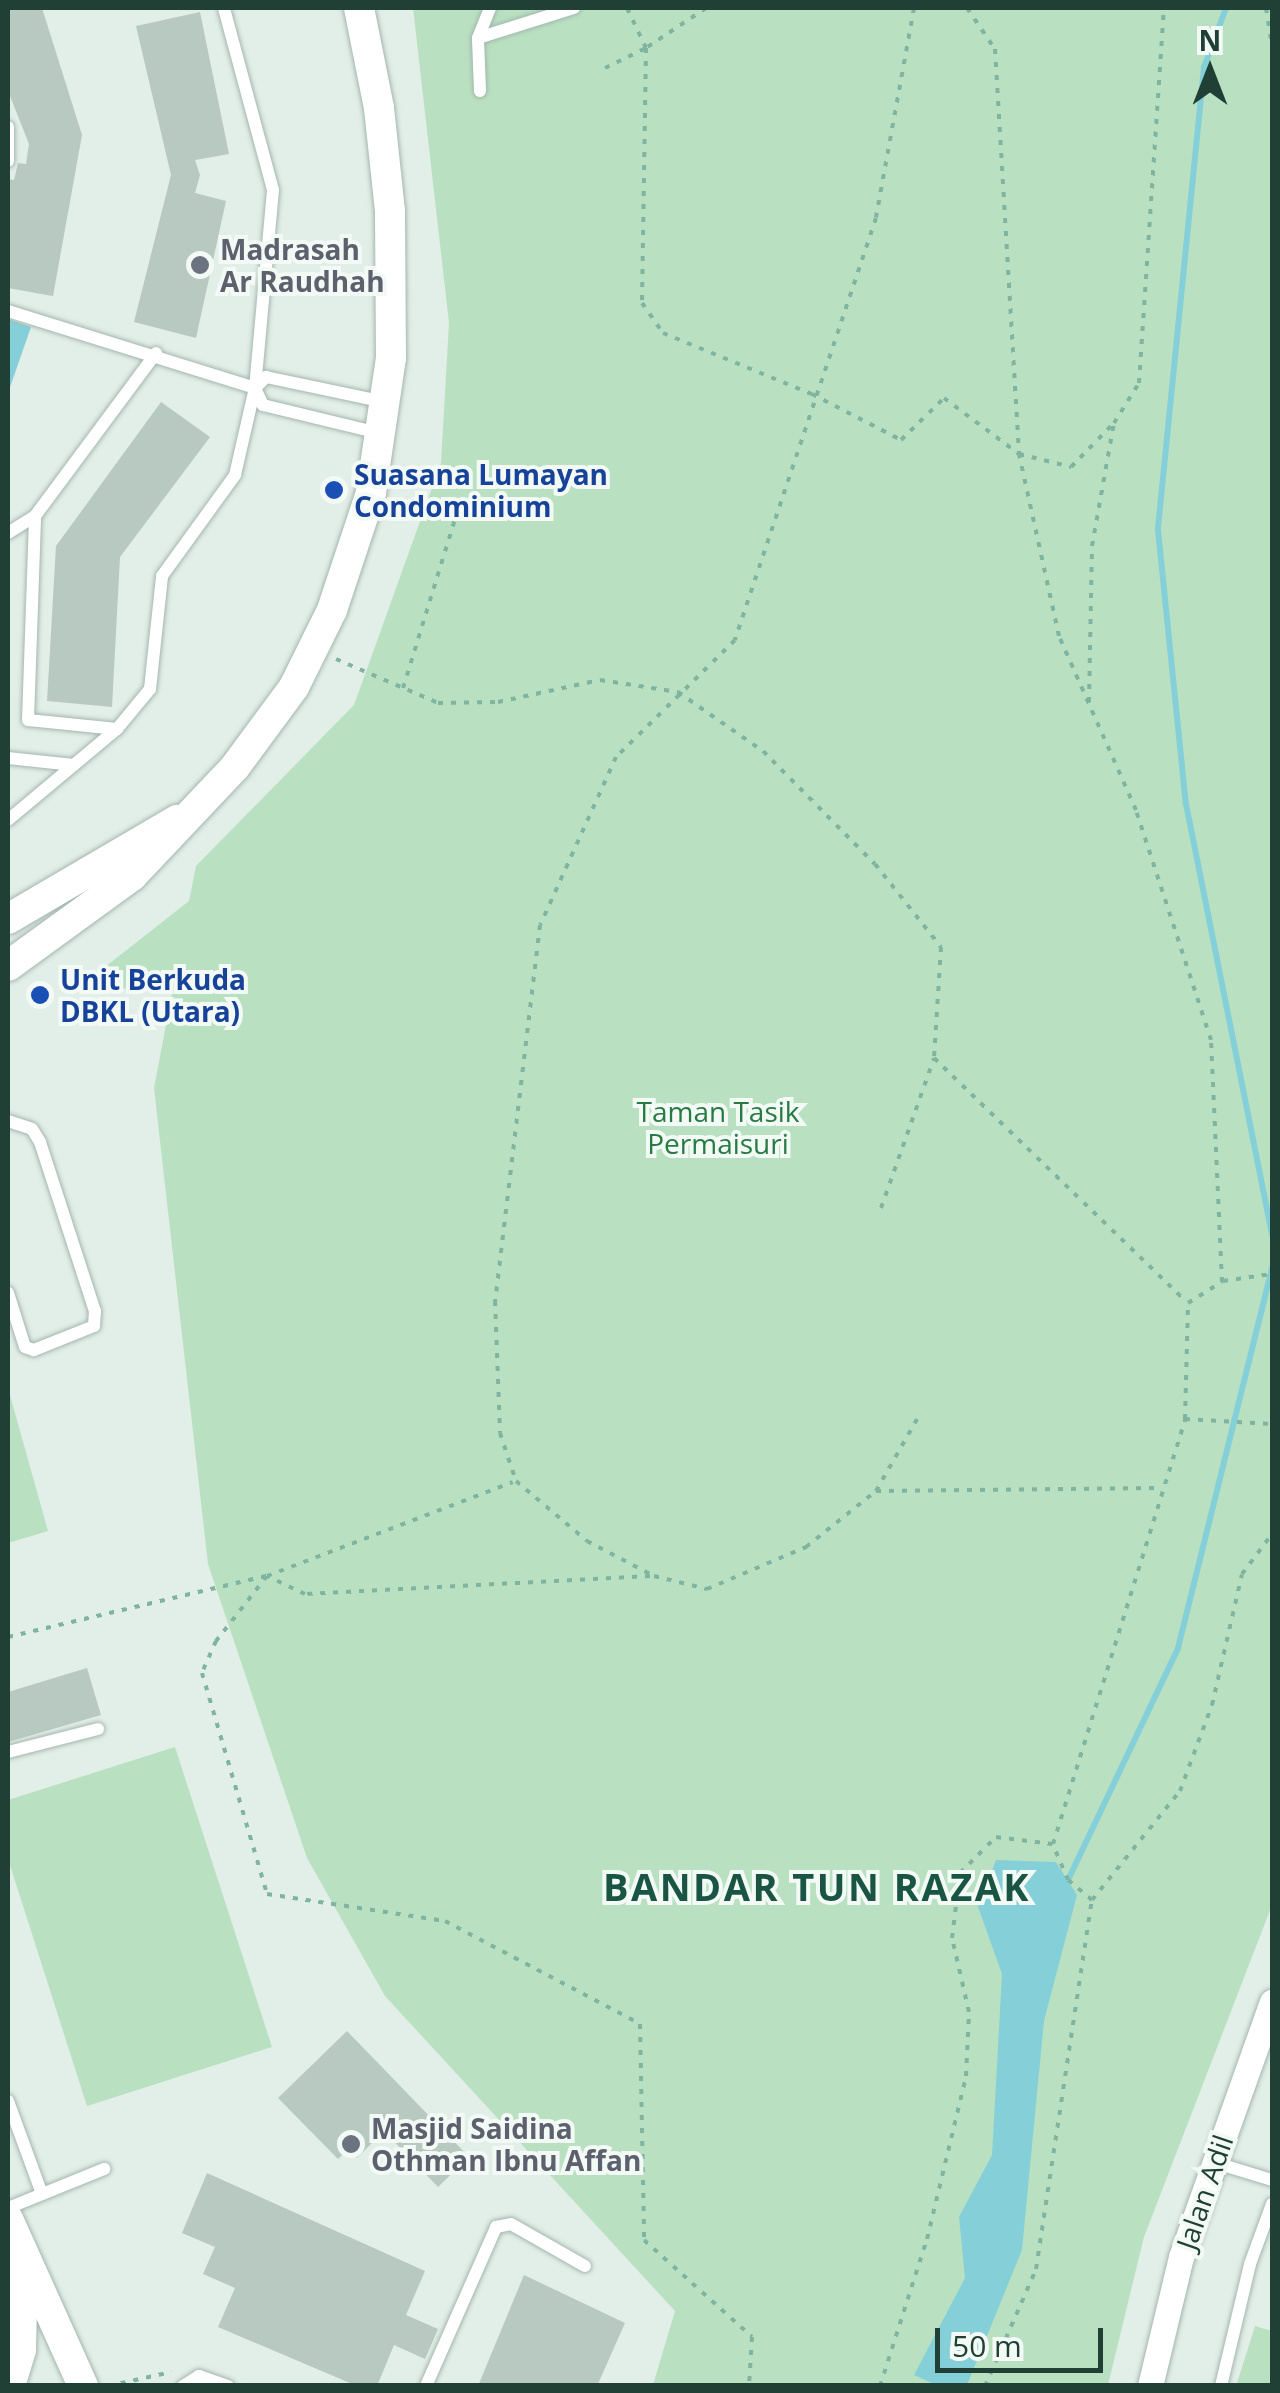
<!DOCTYPE html>
<style>
body{margin:0}
#map{position:relative;width:1280px;height:2393px;overflow:hidden;background:#e2eee8;font-family:"Open Sans",sans-serif}
div>[style]{position:absolute}
[style*='--x']{left:calc(var(--x)*1px);top:calc(var(--y)*1px);width:calc(var(--w)*1px);rotate:calc(var(--a)*1deg)}
.green>*{inset:0;background:#b9e1c1}
.water>*{inset:0;background:#85d0d8}
.stream>*{height:6px;margin:-3px;padding:0 3px;transform-origin:3px;border-radius:3px;background:#85d0d8}
.building>*{inset:0;background:#b7c9c0}
.path>*{height:4px;margin-top:-2px;transform-origin:0;background:repeating-linear-gradient(90deg,#7fb4a0 0 5px,transparent 0 13px)}
.roads{filter:drop-shadow(0 0 2px #a4b6af) drop-shadow(0 0 2px #a4b6af)}
.service>*{height:12px;margin:-6px;padding:0 6px;transform-origin:6px;border-radius:6px;background:#fff}
.minor>*{height:25px;margin:-12.5px;padding:0 12.5px;transform-origin:12.5px;border-radius:12.5px;background:#fff}
.tertiary>*{height:30px;margin:-15px;padding:0 15px;transform-origin:15px;border-radius:15px;background:#fff}
.dots>*{width:28px;height:28px;translate:-50% -50%;box-sizing:border-box;border:5px solid #f3faf6;border-radius:50%}
span{translate:-50% -50%;white-space:nowrap;text-align:center;line-height:1.15;-webkit-text-stroke:8px #f3faf6;paint-order:stroke}
.worship-label{font-size:28px;color:#5b616d;font-weight:700}
.left{translate:0 -50%;text-align:left}
.transit-label{font-size:28px;color:#164399;font-weight:700}
.park-label{font-size:28px;color:#267b42}
.street-label{font-size:28px;color:#204036}
.district-label{font-size:38px;color:#1a5543;font-weight:700;letter-spacing:2.5px}
.frame{position:absolute;inset:0;border:10px solid #204036;pointer-events:none}
.north{position:absolute;left:1160px;top:20px;width:100px;height:100px;-webkit-text-stroke:8px #f3faf6;paint-order:stroke;rotate:0deg;font-size:28px;font-weight:700;line-height:40px;text-align:center;color:#204036}
.north::after{content:'';display:block;margin:auto;width:35px;height:45px;background:#204036;clip-path:polygon(50% 0,100% 100%,50% 72%,0 100%)}
.scale{position:absolute;left:935px;top:2328px;width:168px;height:45px;box-sizing:border-box;border:5px solid #204036;border-top:0;padding-left:12px;font-size:30px;line-height:35px;white-space:nowrap;color:#204036;-webkit-text-stroke:8px #f3faf6;paint-order:stroke}
</style>
<div id="map">
<div class="green">
<i style="clip-path:polygon(413px 8px,1272px 8px,1272px 1905px,1144px 2237px,1108px 2385px,653px 2385px,675px 2311px,385px 1996px,307px 1858px,208px 1564px,154px 1088px,173px 988px,77px 989px,189px 901px,196px 866px,354px 705px,441px 463px,449px 323px)"></i>
<i style="clip-path:polygon(8px 1388px,48px 1531px,8px 1543px)"></i>
<i style="clip-path:polygon(175px 1747px,272px 2047px,87px 2106px,8px 1859px,8px 1800px)"></i>
<i style="clip-path:polygon(1255px 2326px,1272px 2331px,1272px 2385px,1237px 2383px)"></i>
</div>
<div class="water">
<i style="clip-path:polygon(8px 319px,31px 327px,8px 393px)"></i>
<i style="clip-path:polygon(996px 1860px,1056px 1862px,1077px 1895px,1044px 2021px,1022px 2250px,967px 2385px,936px 2385px,914px 2375px,965px 2278px,959px 2217px,992px 2155px,1002px 1974px,978px 1907px)"></i>
</div>
<div class="stream">
<i style="--x:1226;--y:8;--w:63;--a:110.4"></i>
<i style="--x:1204;--y:67;--w:465;--a:95.7"></i>
<i style="--x:1158;--y:530;--w:275;--a:84.2"></i>
<i style="--x:1186;--y:804;--w:439;--a:78.7"></i>
<i style="--x:1068;--y:1880;--w:257;--a:-64.6"></i>
<i style="--x:1178;--y:1648;--w:392;--a:-76.1"></i>
</div>
<div class="building">
<i style="clip-path:polygon(8px 8px,42px 8px,82px 135px,53px 296px,8px 288px,8px 179px,14px 180px,18px 163px,26px 164px,29px 144px,8px 91px)"></i>
<i style="clip-path:polygon(200px 12px,229px 154px,195px 160px,200px 175px,195px 193px,226px 201px,196px 338px,134px 322px,171px 175px,136px 26px)"></i>
<i style="clip-path:polygon(161px 402px,210px 437px,120px 557px,112px 707px,47px 701px,56px 546px)"></i>
<i style="clip-path:polygon(87px 1668px,101px 1715px,8px 1742px,8px 1692px)"></i>
<i style="clip-path:polygon(347px 2031px,469px 2157px,438px 2187px,384px 2131px,357px 2158px,348px 2150px,338px 2159px,278px 2098px)"></i>
<i style="clip-path:polygon(207px 2173px,425px 2271px,406px 2315px,438px 2329px,425px 2359px,394px 2345px,377px 2386px,357px 2386px,218px 2327px,235px 2288px,203px 2274px,215px 2247px,182px 2233px)"></i>
<i style="clip-path:polygon(524px 2275px,625px 2323px,597px 2386px,478px 2386px)"></i>
</div>
<div class="path">
<i style="--x:706;--y:8;--w:72;--a:146.3"></i>
<i style="--x:646;--y:48;--w:255;--a:90.9"></i>
<i style="--x:642;--y:303;--w:37;--a:55"></i>
<i style="--x:663;--y:333;--w:161;--a:22.3"></i>
<i style="--x:812;--y:394;--w:100;--a:27.3"></i>
<i style="--x:901;--y:440;--w:60;--a:-44.3"></i>
<i style="--x:944;--y:398;--w:94;--a:36.7"></i>
<i style="--x:914;--y:8;--w:213;--a:100.3"></i>
<i style="--x:876;--y:218;--w:445;--a:108.5"></i>
<i style="--x:735;--y:640;--w:167;--a:135.5"></i>
<i style="--x:616;--y:757;--w:184;--a:114.3"></i>
<i style="--x:540;--y:925;--w:379;--a:96.8"></i>
<i style="--x:495;--y:1301;--w:132;--a:87.8"></i>
<i style="--x:500;--y:1433;--w:51;--a:71.6"></i>
<i style="--x:516;--y:1481;--w:93;--a:40.2"></i>
<i style="--x:587;--y:1541;--w:76;--a:27.6"></i>
<i style="--x:654;--y:1576;--w:55;--a:13.8"></i>
<i style="--x:707;--y:1589;--w:108;--a:-23"></i>
<i style="--x:806;--y:1547;--w:90;--a:-38.7"></i>
<i style="--x:876;--y:1491;--w:284;--a:-0.6"></i>
<i style="--x:967;--y:8;--w:50;--a:55.7"></i>
<i style="--x:995;--y:49;--w:406;--a:86.6"></i>
<i style="--x:1266;--y:8;--w:37;--a:81"></i>
<i style="--x:605;--y:68;--w:46;--a:-26"></i>
<i style="--x:646;--y:48;--w:44;--a:-115.4"></i>
<i style="--x:336;--y:659;--w:111;--a:23.3"></i>
<i style="--x:438;--y:703;--w:60;--a:-1"></i>
<i style="--x:498;--y:702;--w:104;--a:-12.2"></i>
<i style="--x:600;--y:680;--w:79;--a:8.7"></i>
<i style="--x:678;--y:692;--w:103;--a:34.8"></i>
<i style="--x:763;--y:751;--w:159;--a:45.3"></i>
<i style="--x:875;--y:864;--w:106;--a:51.5"></i>
<i style="--x:941;--y:947;--w:111;--a:93.6"></i>
<i style="--x:934;--y:1058;--w:351;--a:44"></i>
<i style="--x:403;--y:688;--w:190;--a:-72.9"></i>
<i style="--x:1089;--y:702;--w:156;--a:-88.9"></i>
<i style="--x:1092;--y:546;--w:125;--a:-79.9"></i>
<i style="--x:881;--y:1208;--w:159;--a:-70.5"></i>
<i style="--x:1223;--y:1281;--w:49;--a:-8.1"></i>
<i style="--x:1185;--y:1419;--w:87;--a:3.3"></i>
<i style="--x:876;--y:1491;--w:83;--a:-60.3"></i>
<i style="--x:650;--y:1576;--w:345;--a:177"></i>
<i style="--x:305;--y:1594;--w:42;--a:-154.7"></i>
<i style="--x:267;--y:1576;--w:83;--a:128.1"></i>
<i style="--x:216;--y:1641;--w:35;--a:114"></i>
<i style="--x:202;--y:1673;--w:230;--a:73.6"></i>
<i style="--x:267;--y:1894;--w:180;--a:8.6"></i>
<i style="--x:445;--y:1921;--w:221;--a:27.8"></i>
<i style="--x:640;--y:2024;--w:216;--a:88.9"></i>
<i style="--x:644;--y:2240;--w:145;--a:41.9"></i>
<i style="--x:752;--y:2337;--w:49;--a:93.5"></i>
<i style="--x:8;--y:1637;--w:266;--a:-13.3"></i>
<i style="--x:267;--y:1576;--w:263;--a:-20.9"></i>
<i style="--x:1092;--y:1900;--w:31;--a:-140"></i>
<i style="--x:1068;--y:1880;--w:39;--a:-113"></i>
<i style="--x:1053;--y:1844;--w:445;--a:-72.7"></i>
<i style="--x:1185;--y:1419;--w:116;--a:-88.5"></i>
<i style="--x:1188;--y:1303;--w:40;--a:-32"></i>
<i style="--x:1222;--y:1282;--w:242;--a:-92.6"></i>
<i style="--x:1211;--y:1040;--w:242;--a:-108.1"></i>
<i style="--x:1136;--y:810;--w:190;--a:-113.9"></i>
<i style="--x:1059;--y:636;--w:186;--a:-102.4"></i>
<i style="--x:1019;--y:454;--w:54;--a:14"></i>
<i style="--x:1071;--y:467;--w:62;--a:-45.7"></i>
<i style="--x:1114;--y:423;--w:47;--a:-58"></i>
<i style="--x:1139;--y:383;--w:376;--a:-86.2"></i>
<i style="--x:108;--y:2386;--w:65;--a:-12.5"></i>
<i style="--x:880;--y:2386;--w:154;--a:-72.3"></i>
<i style="--x:927;--y:2239;--w:168;--a:-76.5"></i>
<i style="--x:966;--y:2076;--w:64;--a:-87.3"></i>
<i style="--x:969;--y:2012;--w:76;--a:-102.9"></i>
<i style="--x:952;--y:1938;--w:65;--a:-83"></i>
<i style="--x:960;--y:1873;--w:51;--a:-45"></i>
<i style="--x:996;--y:1837;--w:57;--a:7"></i>
<i style="--x:985;--y:2386;--w:128;--a:-66.4"></i>
<i style="--x:1036;--y:2269;--w:373;--a:-81.4"></i>
<i style="--x:1092;--y:1900;--w:140;--a:-51.1"></i>
<i style="--x:1180;--y:1791;--w:92;--a:-69.6"></i>
<i style="--x:1212;--y:1705;--w:134;--a:-77.1"></i>
<i style="--x:1242;--y:1574;--w:50;--a:-53.1"></i>
</div>
<div class="roads">
<div class="service">
<i style="--x:478;--y:38;--w:101;--a:-17.4"></i>
<i style="--x:480;--y:91;--w:53;--a:-92.2"></i>
<i style="--x:478;--y:38;--w:32;--a:-68"></i>
<i style="--x:8;--y:127;--w:34;--a:90"></i>
<i style="--x:8;--y:311;--w:259;--a:17.3"></i>
<i style="--x:255;--y:388;--w:19;--a:65"></i>
<i style="--x:263;--y:405;--w:119;--a:13.6"></i>
<i style="--x:255;--y:388;--w:16;--a:-45"></i>
<i style="--x:266;--y:377;--w:122;--a:11.9"></i>
<i style="--x:8;--y:533;--w:32;--a:-32"></i>
<i style="--x:117;--y:729;--w:89;--a:-174.2"></i>
<i style="--x:28;--y:720;--w:204;--a:-88"></i>
<i style="--x:35;--y:516;--w:203;--a:-53.4"></i>
<i style="--x:8;--y:758;--w:66;--a:6.1"></i>
<i style="--x:8;--y:820;--w:142;--a:-39.9"></i>
<i style="--x:117;--y:729;--w:52;--a:-50.5"></i>
<i style="--x:150;--y:689;--w:114;--a:-83.9"></i>
<i style="--x:162;--y:576;--w:125;--a:-54.1"></i>
<i style="--x:235;--y:475;--w:89;--a:-77.1"></i>
<i style="--x:255;--y:388;--w:199;--a:-84.8"></i>
<i style="--x:273;--y:190;--w:188;--a:-105.1"></i>
<i style="--x:8;--y:1121;--w:25;--a:18"></i>
<i style="--x:32;--y:1129;--w:15;--a:58"></i>
<i style="--x:40;--y:1142;--w:178;--a:72"></i>
<i style="--x:95;--y:1311;--w:15;--a:94"></i>
<i style="--x:94;--y:1326;--w:65;--a:158.2"></i>
<i style="--x:34;--y:1350;--w:9;--a:-162"></i>
<i style="--x:25;--y:1347;--w:57;--a:-107.5"></i>
<i style="--x:8;--y:1752;--w:93;--a:-14.3"></i>
<i style="--x:8;--y:2101;--w:99;--a:69.9"></i>
<i style="--x:1213;--y:2162;--w:62;--a:17"></i>
<i style="--x:8;--y:2208;--w:104;--a:-22.1"></i>
<i style="--x:183;--y:2386;--w:19;--a:-32"></i>
<i style="--x:199;--y:2376;--w:31;--a:19"></i>
<i style="--x:426;--y:2386;--w:174;--a:-66.2"></i>
<i style="--x:496;--y:2227;--w:15;--a:-11"></i>
<i style="--x:511;--y:2224;--w:85;--a:29.6"></i>
<i style="--x:1221;--y:2386;--w:125;--a:-76.6"></i>
<i style="--x:1250;--y:2264;--w:64;--a:-69.9"></i>
</div>
<div class="minor">
<i style="--x:1150;--y:2386;--w:133;--a:-76.5"></i>
<i style="--x:1181;--y:2257;--w:271;--a:-70.4"></i>
</div>
<div class="tertiary">
<i style="--x:8;--y:919;--w:196;--a:-30.4"></i>
<i style="--x:8;--y:966;--w:153;--a:-36"></i>
<i style="--x:132;--y:876;--w:150;--a:-46.6"></i>
<i style="--x:235;--y:767;--w:99;--a:-53.6"></i>
<i style="--x:294;--y:687;--w:86;--a:-63.7"></i>
<i style="--x:332;--y:610;--w:123;--a:-71.6"></i>
<i style="--x:371;--y:493;--w:136;--a:-81.6"></i>
<i style="--x:391;--y:358;--w:147;--a:-90.4"></i>
<i style="--x:390;--y:211;--w:104;--a:-96.1"></i>
<i style="--x:379;--y:108;--w:102;--a:-101.3"></i>
<i style="--x:8;--y:2219;--w:183;--a:65.8"></i>
<i style="--x:10;--y:2386;--w:38;--a:-73"></i>
<i style="--x:21;--y:2350;--w:90;--a:-88.7"></i>
</div>
</div>
<div class="dots">
<i style="left:200px;top:265px;background:#6b7280"></i>
<i style="left:334px;top:490px;background:#1a4fb4"></i>
<i style="left:40px;top:995px;background:#1a4fb4"></i>
<i style="left:351px;top:2144px;background:#6b7280"></i>
</div>
<div class="worship-label">
<span class="left" style="left:220px;top:265px">Madrasah<br>Ar Raudhah</span>
<span class="left" style="left:371px;top:2144px">Masjid Saidina<br>Othman Ibnu Affan</span>
</div>
<div class="transit-label">
<span class="left" style="left:354px;top:490px">Suasana Lumayan<br>Condominium</span>
<span class="left" style="left:60px;top:995px">Unit Berkuda<br>DBKL (Utara)</span>
</div>
<div class="park-label">
<span style="left:718px;top:1127px">Taman Tasik<br>Permaisuri</span>
</div>
<div class="street-label">
<span style="left:1204px;top:2192px;rotate:-71deg">Jalan Adil</span>
</div>
<div class="district-label">
<span style="left:817px;top:1887px">BANDAR TUN RAZAK</span>
</div>
<div class="frame"></div>
<div class="north">N</div>
<div class="scale">50 m</div>
</div>
